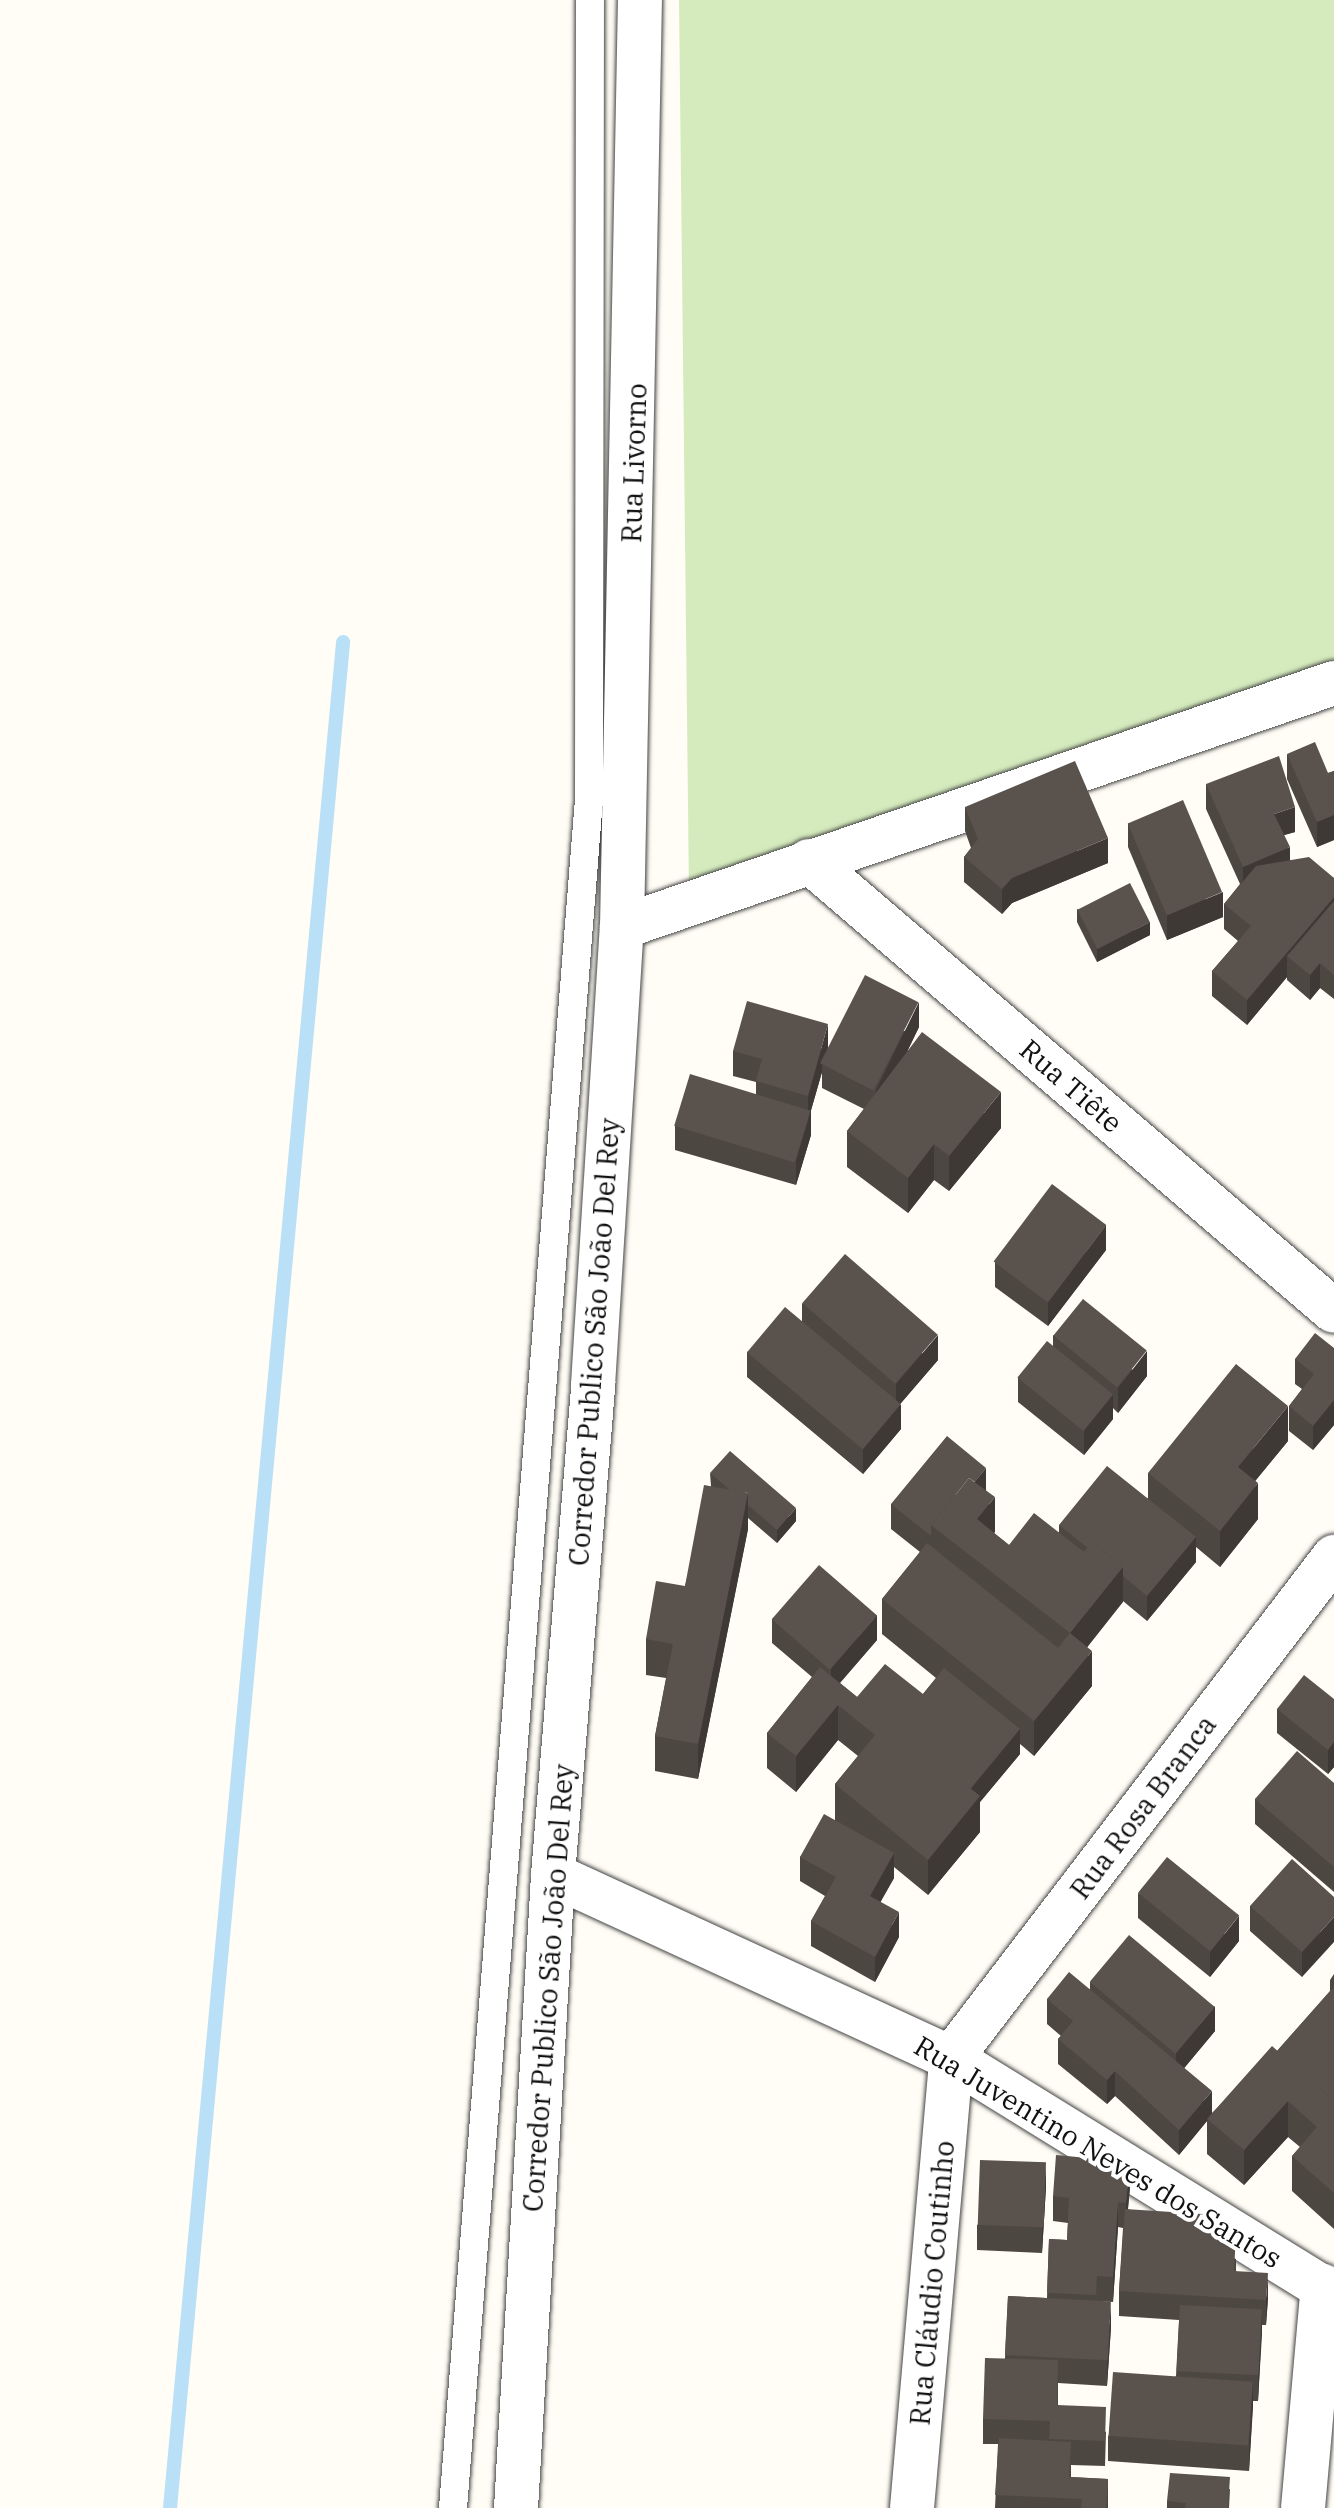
<!DOCTYPE html>
<meta charset="utf-8">
<style>
body{margin:0}
#map{position:relative;width:1334px;height:2508px;overflow:hidden;background:#fffdf5;font-family:"IBM Plex Serif",serif}
div>[style]{position:absolute}
[style*='--x']{left:calc(var(--x)*1px);top:calc(var(--y)*1px);width:calc(var(--w)*1px);rotate:calc(var(--a)*1deg)}
.green>*{inset:0;background:#d5ebbd}
.stream>*{height:14px;margin:-7px;padding:0 7px;transform-origin:7px;border-radius:7px;background:#b9e0f7}
.roads{filter:drop-shadow(0 0 2px #444) drop-shadow(0 0 2px #444)}
.service>*{height:28px;margin:-14px;padding:0 14px;transform-origin:14px;border-radius:14px;background:#fff}
.minor>*{height:44px;margin:-22px;padding:0 22px;transform-origin:22px;border-radius:22px;background:#fff}
.wall>*{inset:0;background:#4d4742}
.shaded-wall>*{inset:0;background:#3f3936}
.building>*{inset:0;background:#5a524d;transform-origin:0 0}
span{translate:-50% -50%;white-space:nowrap;text-align:center;line-height:1.15;-webkit-text-stroke:8px #fff;paint-order:stroke}
.street-label{font-size:28px;color:#111}
</style>
<div id="map">
<div class="green">
<i style="clip-path:polygon(679px 0,1334px 0,1334px 682px,689px 895px)"></i>
</div>
<div class="stream">
<i style="--x:170;--y:2508;--w:1874;--a:-84.7"></i>
</div>
<div class="roads">
<div class="service">
<i style="--x:453;--y:2508;--w:1715;--a:-85.45"></i>
<i style="--x:589;--y:798;--w:798;--a:-89.93"></i>
</div>
<div class="minor">
<i style="--x:809;--y:861;--w:691;--a:40.6"></i>
<i style="--x:622;--y:927;--w:927;--a:-88.89"></i>
<i style="--x:553;--y:1875;--w:438;--a:24.7"></i>
<i style="--x:951;--y:2058;--w:450;--a:31.7"></i>
<i style="--x:516;--y:2508;--w:634;--a:-86.65"></i>
<i style="--x:553;--y:1875;--w:492;--a:-85.3"></i>
<i style="--x:593;--y:1385;--w:459;--a:-86.4"></i>
<i style="--x:622;--y:927;--w:753;--a:-18.92"></i>
<i style="--x:912;--y:2508;--w:452;--a:-85"></i>
<i style="--x:951;--y:2058;--w:631;--a:-52.6"></i>
<i style="--x:1303;--y:2508;--w:223;--a:-84.9"></i>
</div>
</div>
<div class="wall">
<i style="clip-path:polygon(1287px 754px,1328px 773px,1334px 771px,1334px 840px,1317px 847px,1287px 779px)"></i>
<i style="clip-path:polygon(1206px 784px,1295px 832px,1284px 835px,1290px 860px,1334px 878px,1334px 999px,1320px 988px,1310px 1000px,1287px 980px,1287px 977px,1247px 1025px,1212px 996px,1212px 971px,1238px 941px,1224px 929px,1224px 904px,1240px 884px,1206px 809px)"></i>
<i style="clip-path:polygon(965px 807px,1108px 863px,1012px 903px,1002px 914px,964px 882px,964px 857px,971px 848px,965px 831px)"></i>
<i style="clip-path:polygon(1128px 823px,1223px 917px,1167px 940px,1128px 847px)"></i>
<i style="clip-path:polygon(1077px 909px,1150px 935px,1097px 962px,1077px 922px)"></i>
<i style="clip-path:polygon(919px 1027px,908px 1050px,1001px 1128px,949px 1191px,934px 1180px,908px 1213px,847px 1167px,847px 1131px,864px 1109px,822px 1088px,822px 1072px,811px 1110px,811px 1135px,796px 1185px,675px 1150px,675px 1126px,756px 1094px,756px 1082px,733px 1076px,733px 1051px,828px 1049px,827px 1052px)"></i>
<i style="clip-path:polygon(1106px 1250px,1048px 1326px,995px 1287px,995px 1262px)"></i>
<i style="clip-path:polygon(802px 1303px,938px 1360px,900px 1404px,901px 1429px,863px 1474px,747px 1377px,747px 1352px,802px 1321px)"></i>
<i style="clip-path:polygon(1053px 1335px,1147px 1376px,1118px 1413px,1113px 1408px,1113px 1419px,1084px 1455px,1018px 1402px,1018px 1378px,1053px 1346px)"></i>
<i style="clip-path:polygon(1334px 1348px,1334px 1425px,1313px 1450px,1289px 1431px,1289px 1406px,1302px 1389px,1295px 1384px,1295px 1359px)"></i>
<i style="clip-path:polygon(1288px 1441px,1255px 1481px,1258px 1519px,1220px 1567px,1196px 1547px,1196px 1562px,1147px 1621px,1123px 1601px,1087px 1647px,1092px 1686px,1034px 1756px,1020px 1744px,1020px 1754px,980px 1802px,980px 1832px,928px 1895px,894px 1867px,894px 1878px,880px 1902px,899px 1937px,875px 1982px,811px 1946px,811px 1921px,825px 1896px,800px 1881px,800px 1857px,835px 1820px,835px 1784px,858px 1756px,838px 1740px,796px 1792px,767px 1768px,767px 1733px,812px 1677px,772px 1643px,772px 1619px,877px 1640px,840px 1683px,857px 1697px,923px 1694px,936px 1678px,882px 1634px,882px 1599px,920px 1552px,891px 1529px,891px 1504px,986px 1490px,994px 1533px,1009px 1545px,1059px 1532px,1059px 1525px,1148px 1498px,1148px 1473px)"></i>
<i style="clip-path:polygon(710px 1473px,796px 1521px,777px 1543px,748px 1518px,748px 1529px,698px 1779px,655px 1771px,655px 1736px,666px 1678px,646px 1675px,646px 1639px,685px 1586px,711px 1486px)"></i>
<i style="clip-path:polygon(1334px 1699px,1334px 1767px,1328px 1774px,1277px 1733px,1277px 1709px)"></i>
<i style="clip-path:polygon(1334px 1783px,1334px 1892px,1255px 1824px,1255px 1799px)"></i>
<i style="clip-path:polygon(1138px 1893px,1239px 1941px,1210px 1977px,1138px 1918px)"></i>
<i style="clip-path:polygon(1334px 1897px,1302px 1977px,1250px 1931px,1250px 1906px)"></i>
<i style="clip-path:polygon(1334px 1974px,1334px 2229px,1292px 2191px,1292px 2156px,1300px 2147px,1288px 2137px,1244px 2185px,1207px 2154px,1207px 2121px,1179px 2155px,1115px 2096px,1107px 2104px,1058px 2064px,1058px 2039px,1061px 2036px,1047px 2024px,1047px 1999px,1090px 1989px,1090px 1982px,1215px 2031px,1184px 2068px,1212px 2113px,1277px 2051px,1330px 1991px,1330px 1980px)"></i>
<i style="clip-path:polygon(1046px 2187px,1042px 2253px,977px 2250px,977px 2225px)"></i>
<i style="clip-path:polygon(1130px 2187px,1128px 2209px,1236px 2259px,1236px 2271px,1268px 2298px,1266px 2325px,1262px 2325px,1258px 2401px,1253px 2401px,1249px 2471px,1108px 2461px,1108px 2436px,1176px 2376px,1179px 2320px,1119px 2316px,1119px 2291px,1123px 2228px,1118px 2227px,1113px 2302px,1097px 2301px,1111px 2327px,1107px 2386px,1058px 2383px,1058px 2405px,1106px 2432px,1105px 2466px,1071px 2465px,1071px 2477px,1108px 2479px,1108px 2508px,995px 2508px,998px 2444px,983px 2444px,983px 2419px,1005px 2358px,1008px 2296px,1047px 2298px,1049px 2239px,1067px 2240px,1068px 2223px,1053px 2221px,1053px 2196px)"></i>
<i style="clip-path:polygon(1230px 2489px,1229px 2508px,1167px 2508px,1167px 2501px)"></i>
</div>
<div class="shaded-wall">
<i style="clip-path:polygon(1295px 807px,1295px 832px,1274px 838px,1274px 814px)"></i>
<i style="clip-path:polygon(1334px 815px,1334px 840px,1317px 847px,1317px 822px)"></i>
<i style="clip-path:polygon(1108px 838px,1108px 863px,1012px 903px,1002px 914px,1002px 889px,1012px 878px)"></i>
<i style="clip-path:polygon(1290px 847px,1290px 872px,1243px 892px,1243px 867px)"></i>
<i style="clip-path:polygon(1223px 892px,1223px 917px,1167px 940px,1167px 915px)"></i>
<i style="clip-path:polygon(1334px 897px,1334px 922px,1287px 956px,1287px 977px,1247px 1025px,1247px 1000px)"></i>
<i style="clip-path:polygon(1150px 922px,1150px 935px,1097px 962px,1097px 949px)"></i>
<i style="clip-path:polygon(1320px 963px,1320px 988px,1310px 1000px,1310px 975px)"></i>
<i style="clip-path:polygon(919px 1002px,919px 1027px,876px 1115px,876px 1090px)"></i>
<i style="clip-path:polygon(828px 1024px,828px 1049px,824px 1065px,822px 1064px,822px 1072px,810px 1114px,811px 1110px,811px 1135px,796px 1185px,796px 1161px,808px 1120px,808px 1096px)"></i>
<i style="clip-path:polygon(1001px 1092px,1001px 1128px,949px 1191px,949px 1156px)"></i>
<i style="clip-path:polygon(934px 1144px,934px 1180px,908px 1213px,908px 1178px)"></i>
<i style="clip-path:polygon(1106px 1225px,1106px 1250px,1048px 1326px,1048px 1302px)"></i>
<i style="clip-path:polygon(938px 1335px,938px 1360px,896px 1409px,896px 1384px)"></i>
<i style="clip-path:polygon(1147px 1351px,1147px 1376px,1118px 1413px,1118px 1388px)"></i>
<i style="clip-path:polygon(1113px 1394px,1113px 1419px,1084px 1455px,1084px 1430px)"></i>
<i style="clip-path:polygon(1334px 1400px,1334px 1425px,1313px 1450px,1313px 1426px)"></i>
<i style="clip-path:polygon(901px 1404px,901px 1429px,863px 1474px,863px 1449px)"></i>
<i style="clip-path:polygon(1288px 1406px,1288px 1441px,1238px 1502px,1238px 1467px)"></i>
<i style="clip-path:polygon(986px 1468px,986px 1493px,936px 1529px)"></i>
<i style="clip-path:polygon(1258px 1483px,1258px 1519px,1220px 1567px,1220px 1531px)"></i>
<i style="clip-path:polygon(748px 1493px,748px 1529px,698px 1779px,698px 1744px)"></i>
<i style="clip-path:polygon(995px 1497px,995px 1532px,977px 1555px,977px 1519px)"></i>
<i style="clip-path:polygon(796px 1508px,796px 1521px,777px 1543px,777px 1530px)"></i>
<i style="clip-path:polygon(1196px 1537px,1196px 1562px,1147px 1621px,1147px 1596px)"></i>
<i style="clip-path:polygon(1123px 1567px,1123px 1602px,1070px 1669px,1070px 1633px)"></i>
<i style="clip-path:polygon(877px 1615px,877px 1640px,831px 1693px,831px 1668px)"></i>
<i style="clip-path:polygon(1092px 1651px,1092px 1686px,1034px 1756px,1034px 1721px)"></i>
<i style="clip-path:polygon(838px 1705px,838px 1740px,796px 1792px,796px 1756px)"></i>
<i style="clip-path:polygon(1020px 1729px,1020px 1754px,980px 1802px,980px 1832px,928px 1895px,928px 1860px,965px 1796px)"></i>
<i style="clip-path:polygon(1334px 1742px,1334px 1767px,1328px 1774px,1328px 1750px)"></i>
<i style="clip-path:polygon(894px 1853px,894px 1878px,870px 1921px,870px 1896px)"></i>
<i style="clip-path:polygon(899px 1912px,899px 1937px,875px 1982px,875px 1957px)"></i>
<i style="clip-path:polygon(1239px 1916px,1239px 1941px,1210px 1977px,1210px 1952px)"></i>
<i style="clip-path:polygon(1334px 1917px,1334px 1942px,1302px 1977px,1302px 1952px)"></i>
<i style="clip-path:polygon(1215px 2006px,1215px 2031px,1176px 2078px,1176px 2053px)"></i>
<i style="clip-path:polygon(1115px 2071px,1115px 2096px,1107px 2104px,1107px 2080px)"></i>
<i style="clip-path:polygon(1212px 2091px,1212px 2116px,1207px 2119px,1207px 2121px,1179px 2155px,1179px 2130px)"></i>
<i style="clip-path:polygon(1288px 2101px,1288px 2137px,1244px 2185px,1244px 2150px)"></i>
<i style="clip-path:polygon(1046px 2162px,1046px 2187px,1042px 2253px,1042px 2228px)"></i>
<i style="clip-path:polygon(1130px 2162px,1130px 2187px,1126px 2228px,1126px 2203px)"></i>
<i style="clip-path:polygon(1118px 2202px,1118px 2227px,1113px 2302px,1113px 2277px)"></i>
<i style="clip-path:polygon(1268px 2273px,1268px 2298px,1266px 2325px,1266px 2300px)"></i>
<i style="clip-path:polygon(1111px 2302px,1111px 2327px,1107px 2386px,1107px 2361px)"></i>
<i style="clip-path:polygon(1262px 2309px,1262px 2334px,1258px 2401px,1258px 2376px)"></i>
<i style="clip-path:polygon(1253px 2382px,1253px 2407px,1249px 2471px,1249px 2446px)"></i>
</div>
<div class="building">
<i style="clip-path:polygon(1315px 742px,1328px 773px,1334px 771px,1334px 815px,1317px 822px,1287px 754px)"></i>
<i style="clip-path:polygon(1279px 756px,1295px 807px,1274px 814px,1290px 847px,1243px 867px,1206px 784px)"></i>
<i style="clip-path:polygon(1075px 761px,1108px 838px,1012px 878px,1002px 889px,964px 857px,978px 839px,965px 807px)"></i>
<i style="left:1183px;top:800px;width:100px;height:60px;rotate:67deg"></i>
<i style="clip-path:polygon(1309px 857px,1334px 878px,1334px 897px,1247px 1000px,1212px 971px,1251px 926px,1224px 904px,1256px 866px)"></i>
<i style="left:1130px;top:883px;width:44px;height:59px;rotate:63deg"></i>
<i style="clip-path:polygon(1334px 901px,1334px 975px,1320px 963px,1310px 975px,1287px 956px)"></i>
<i style="left:865px;top:975px;width:60px;height:99px;rotate:27deg"></i>
<i style="clip-path:polygon(747px 1001px,828px 1024px,808px 1096px,756px 1081px,762px 1059px,733px 1051px)"></i>
<i style="clip-path:polygon(922px 1032px,1001px 1092px,949px 1156px,934px 1144px,908px 1178px,847px 1131px)"></i>
<i style="left:690px;top:1074px;width:126px;height:54px;rotate:17deg"></i>
<i style="left:1052px;top:1184px;width:68px;height:97px;rotate:37deg"></i>
<i style="left:845px;top:1254px;width:123px;height:65px;rotate:41deg"></i>
<i style="left:1083px;top:1299px;width:82px;height:47px;rotate:39deg"></i>
<i style="left:785px;top:1307px;width:151px;height:59px;rotate:40deg"></i>
<i style="clip-path:polygon(1315px 1333px,1334px 1348px,1334px 1400px,1313px 1426px,1289px 1406px,1314px 1374px,1295px 1359px)"></i>
<i style="left:1047px;top:1341px;width:85px;height:47px;rotate:39deg"></i>
<i style="clip-path:polygon(1236px 1364px,1288px 1406px,1238px 1467px,1258px 1483px,1220px 1531px,1148px 1473px)"></i>
<i style="clip-path:polygon(947px 1436px,986px 1468px,975px 1482px,969px 1478px,931px 1525px,931px 1536px,891px 1504px)"></i>
<i style="clip-path:polygon(730px 1451px,796px 1508px,777px 1530px,748px 1505px,748px 1493px,730px 1490px,710px 1473px)"></i>
<i style="clip-path:polygon(1107px 1466px,1196px 1537px,1147px 1596px,1123px 1576px,1123px 1567px,1092px 1542px,1088px 1548px,1059px 1525px)"></i>
<i style="clip-path:polygon(969px 1478px,995px 1497px,977px 1519px,1009px 1545px,1034px 1513px,1084px 1552px,1092px 1542px,1123px 1567px,1070px 1633px,931px 1525px)"></i>
<i style="clip-path:polygon(704px 1485px,748px 1493px,698px 1744px,655px 1736px,673px 1644px,646px 1639px,656px 1581px,685px 1586px)"></i>
<i style="clip-path:polygon(927px 1543px,1058px 1648px,1070px 1633px,1092px 1651px,1034px 1721px,882px 1599px)"></i>
<i style="left:819px;top:1565px;width:77px;height:72px;rotate:41deg"></i>
<i style="clip-path:polygon(885px 1664px,923px 1694px,944px 1668px,1020px 1729px,970px 1789px,857px 1697px)"></i>
<i style="clip-path:polygon(820px 1667px,980px 1796px,928px 1860px,835px 1784px,875px 1735px,838px 1705px,796px 1756px,767px 1733px)"></i>
<i style="clip-path:polygon(1304px 1675px,1334px 1699px,1334px 1742px,1328px 1750px,1277px 1709px)"></i>
<i style="clip-path:polygon(1297px 1751px,1334px 1783px,1334px 1867px,1255px 1799px)"></i>
<i style="clip-path:polygon(824px 1814px,894px 1853px,870px 1896px,899px 1912px,875px 1957px,811px 1921px,836px 1877px,800px 1857px)"></i>
<i style="left:1167px;top:1857px;width:93px;height:46px;rotate:39deg"></i>
<i style="clip-path:polygon(1292px 1859px,1334px 1897px,1334px 1917px,1302px 1952px,1250px 1906px)"></i>
<i style="left:1129px;top:1935px;width:112px;height:61px;rotate:40deg"></i>
<i style="clip-path:polygon(1069px 1972px,1212px 2091px,1179px 2130px,1115px 2071px,1107px 2080px,1058px 2039px,1073px 2021px,1047px 1999px)"></i>
<i style="clip-path:polygon(1333px 1988px,1334px 1989px,1334px 2101px,1277px 2051px)"></i>
<i style="clip-path:polygon(1272px 2046px,1334px 2101px,1334px 2193px,1292px 2156px,1317px 2127px,1288px 2101px,1244px 2150px,1207px 2119px)"></i>
<i style="clip-path:polygon(1056px 2155px,1130px 2162px,1126px 2203px,1118px 2202px,1113px 2277px,1097px 2276px,1096px 2295px,1047px 2293px,1049px 2239px,1067px 2240px,1069px 2198px,1053px 2196px)"></i>
<i style="left:980px;top:2160px;width:66px;height:65px;rotate:2deg"></i>
<i style="clip-path:polygon(1125px 2209px,1203px 2214px,1236px 2234px,1234px 2271px,1268px 2273px,1266px 2300px,1119px 2291px)"></i>
<i style="left:1008px;top:2296px;width:103px;height:59px;rotate:3deg"></i>
<i style="left:1180px;top:2305px;width:82px;height:66px;rotate:3deg"></i>
<i style="clip-path:polygon(985px 2358px,1058px 2360px,1057px 2405px,1106px 2407px,1105px 2441px,1049px 2439px,1050px 2421px,983px 2419px)"></i>
<i style="left:1113px;top:2372px;width:140px;height:64px;rotate:4deg"></i>
<i style="clip-path:polygon(999px 2438px,1071px 2442px,1069px 2477px,1108px 2479px,1106px 2508px,1081px 2508px,1082px 2499px,995px 2495px)"></i>
<i style="clip-path:polygon(1170px 2473px,1230px 2477px,1228px 2508px,1185px 2508px,1186px 2503px,1167px 2501px)"></i>
</div>
<div class="street-label">
<span style="left:634px;top:463px;rotate:-88deg">Rua Livorno</span>
<span style="left:1071px;top:1086px;rotate:41deg">Rua Tiête</span>
<span style="left:594px;top:1342px;rotate:-86deg">Corredor Publico São João Del Rey</span>
<span style="left:1143px;top:1807px;rotate:-53deg">Rua Rosa Branca</span>
<span style="left:548px;top:1988px;rotate:-86deg">Corredor Publico São João Del Rey</span>
<span style="left:1098px;top:2152px;rotate:31deg">Rua Juventino Neves dos Santos</span>
<span style="left:932px;top:2283px;rotate:-85deg">Rua Cláudio Coutinho</span>
</div>
</div>
